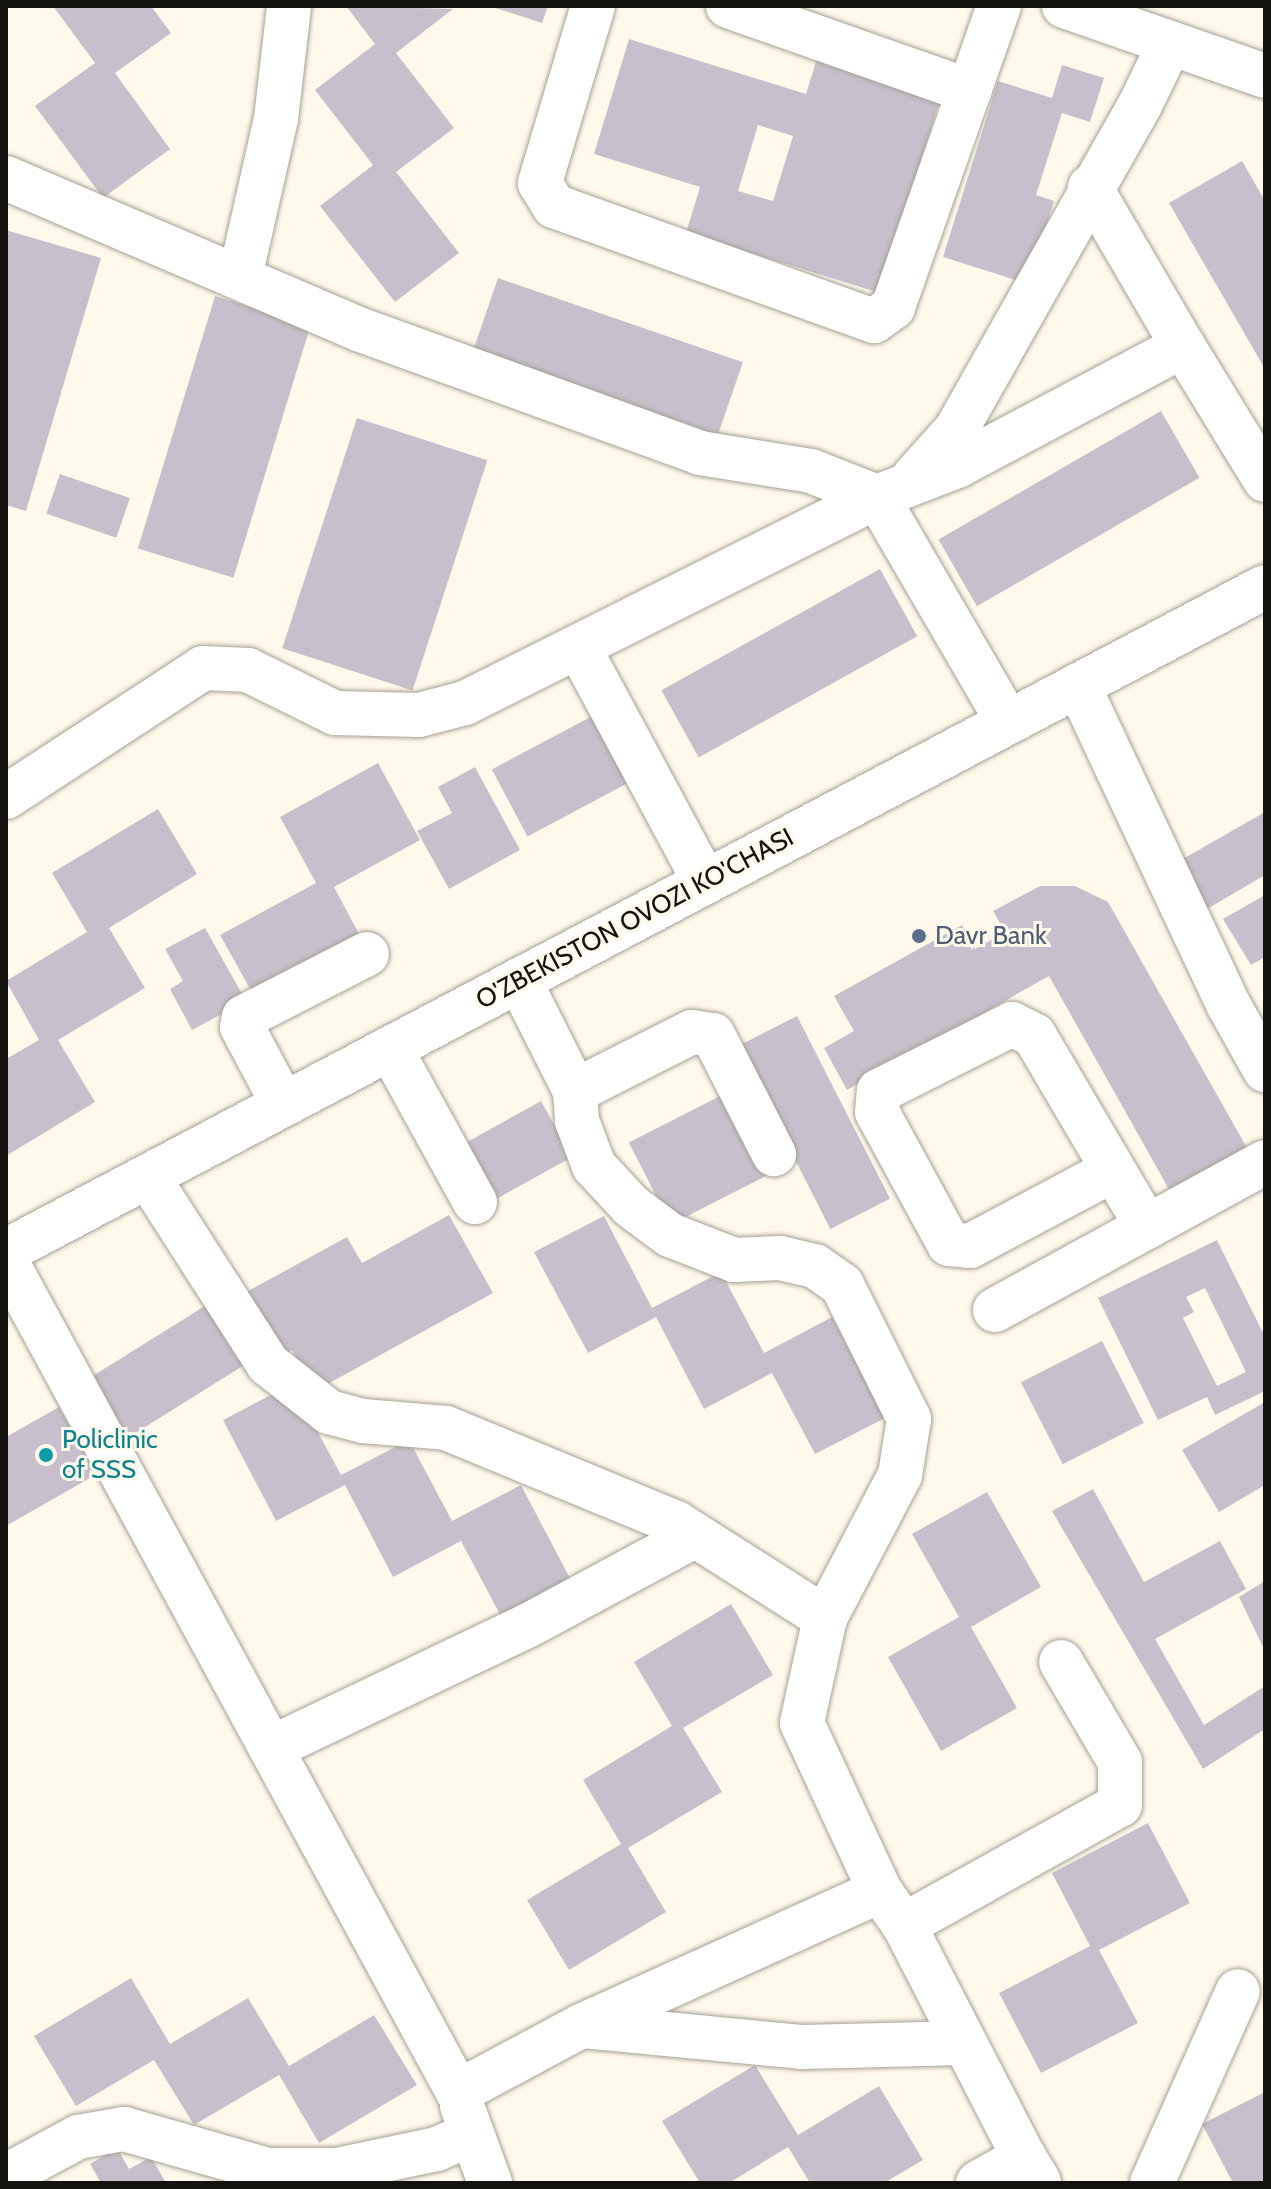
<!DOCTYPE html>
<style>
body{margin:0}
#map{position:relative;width:1271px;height:2189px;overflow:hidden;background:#fef9eb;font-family:Cabin,sans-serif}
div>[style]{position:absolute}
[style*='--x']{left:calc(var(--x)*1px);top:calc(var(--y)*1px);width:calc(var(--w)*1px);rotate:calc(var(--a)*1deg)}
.building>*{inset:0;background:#c7c0cc;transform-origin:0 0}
.roads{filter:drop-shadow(0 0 2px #a5a194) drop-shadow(0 0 2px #a5a194)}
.minor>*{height:44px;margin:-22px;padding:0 22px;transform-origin:22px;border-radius:22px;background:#fff}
.major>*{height:44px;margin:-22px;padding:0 22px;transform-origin:22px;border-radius:22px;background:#fff}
.dots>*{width:22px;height:22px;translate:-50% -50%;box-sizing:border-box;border:4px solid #fef9eb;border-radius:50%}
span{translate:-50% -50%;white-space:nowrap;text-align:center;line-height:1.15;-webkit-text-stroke:6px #fef9eb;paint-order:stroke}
.street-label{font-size:26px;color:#14120e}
.service-label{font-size:26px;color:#4e5e75}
.left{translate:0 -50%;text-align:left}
.culture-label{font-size:26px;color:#0d838f}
.frame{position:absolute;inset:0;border:8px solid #14120e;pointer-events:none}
</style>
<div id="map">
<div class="building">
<i style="clip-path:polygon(53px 6px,151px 6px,171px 33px,115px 73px,170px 149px,103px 198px,35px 106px,95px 63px)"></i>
<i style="clip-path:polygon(346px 6px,453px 9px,396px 53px,454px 128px,396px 172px,459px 253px,395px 302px,320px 206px,373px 165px,315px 90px,375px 44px)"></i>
<i style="clip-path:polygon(489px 6px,548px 6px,542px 23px)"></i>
<i style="clip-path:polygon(evenodd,629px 39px,806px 94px,818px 55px,942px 93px,880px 293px,686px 233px,700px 187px,594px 154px,629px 39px,758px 125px,793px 136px,773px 201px,738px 191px,758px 125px)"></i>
<i style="clip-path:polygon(1062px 65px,1104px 78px,1090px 122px,1062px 113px,1036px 195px,1054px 201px,1028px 284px,943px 257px,998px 81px,1052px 98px)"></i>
<i style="clip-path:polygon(1242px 161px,1265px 201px,1265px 369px,1169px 203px)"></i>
<i style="clip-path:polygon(6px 230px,101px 258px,26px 511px,6px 505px)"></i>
<i style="left:498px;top:278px;width:259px;height:84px;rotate:19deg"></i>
<i style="left:215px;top:296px;width:100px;height:264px;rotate:17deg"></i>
<i style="left:1161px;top:411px;width:77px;height:257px;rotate:60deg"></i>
<i style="left:357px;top:418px;width:137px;height:242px;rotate:18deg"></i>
<i style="left:60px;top:474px;width:74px;height:42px;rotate:19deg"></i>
<i style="left:880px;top:569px;width:77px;height:250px;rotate:61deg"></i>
<i style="left:596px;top:714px;width:76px;height:118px;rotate:62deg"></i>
<i style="clip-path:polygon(378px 763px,420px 840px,334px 887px,366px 947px,259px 1005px,220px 935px,316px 883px,280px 817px)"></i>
<i style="clip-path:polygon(475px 767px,520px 850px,449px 889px,417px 831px,452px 813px,438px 787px)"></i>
<i style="clip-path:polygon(158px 809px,197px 874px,109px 928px,145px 988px,58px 1040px,95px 1102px,6px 1156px,6px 1059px,39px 1040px,6px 981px,87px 932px,52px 873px)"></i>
<i style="clip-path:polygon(1265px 812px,1265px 875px,1202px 912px,1174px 864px)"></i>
<i style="clip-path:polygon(1040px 886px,1075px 886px,1108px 902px,1247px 1148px,1170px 1191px,1049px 976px,847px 1090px,824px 1048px,854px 1031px,834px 996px,962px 925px,975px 949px,1005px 932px,993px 911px)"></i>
<i style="clip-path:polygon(1265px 895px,1265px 957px,1251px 965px,1223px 919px)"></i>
<i style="clip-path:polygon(205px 928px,246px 1001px,192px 1030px,170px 989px,183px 981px,165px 949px)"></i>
<i style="left:797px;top:1016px;width:205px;height:67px;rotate:63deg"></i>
<i style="left:726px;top:1093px;width:92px;height:109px;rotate:63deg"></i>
<i style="left:541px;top:1101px;width:64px;height:86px;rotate:61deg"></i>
<i style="clip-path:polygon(449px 1215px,493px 1293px,315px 1391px,292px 1350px,275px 1359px,239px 1296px,347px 1237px,362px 1263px)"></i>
<i style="clip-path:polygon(604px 1216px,652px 1308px,721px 1272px,764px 1353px,832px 1317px,885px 1418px,815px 1454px,772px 1373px,704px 1409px,656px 1317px,588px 1353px,534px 1252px)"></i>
<i style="clip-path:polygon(evenodd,1217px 1240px,1265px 1337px,1265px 1391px,1215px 1415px,1207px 1397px,1158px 1420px,1098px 1298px,1217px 1240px,1205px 1288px,1246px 1372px,1217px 1386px,1183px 1318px,1194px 1312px,1186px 1297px,1205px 1288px)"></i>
<i style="left:216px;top:1299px;width:71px;height:152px;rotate:58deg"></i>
<i style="left:1102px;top:1341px;width:92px;height:91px;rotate:63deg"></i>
<i style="clip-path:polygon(292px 1384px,341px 1475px,409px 1440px,452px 1521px,521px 1485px,574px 1586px,504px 1622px,461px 1541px,393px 1577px,345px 1485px,276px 1521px,223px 1420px)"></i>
<i style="clip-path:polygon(1265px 1402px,1265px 1485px,1219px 1512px,1182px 1450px)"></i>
<i style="clip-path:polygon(59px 1407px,97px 1474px,6px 1526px,6px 1437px)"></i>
<i style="clip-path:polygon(1093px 1489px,1144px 1582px,1220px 1541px,1246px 1589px,1155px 1639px,1204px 1725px,1265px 1686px,1265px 1729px,1203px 1769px,1052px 1511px)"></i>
<i style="clip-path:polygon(987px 1492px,1041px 1587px,971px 1627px,1017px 1708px,941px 1751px,888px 1657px,959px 1617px,912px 1534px)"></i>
<i style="clip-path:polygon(1265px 1581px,1265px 1651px,1239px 1597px)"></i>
<i style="clip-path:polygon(731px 1604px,773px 1675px,683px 1728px,722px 1792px,628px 1848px,666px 1912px,569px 1970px,527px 1900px,621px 1844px,583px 1780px,672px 1726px,634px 1662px)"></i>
<i style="clip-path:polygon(1148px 1823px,1190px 1903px,1099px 1950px,1138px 2023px,1041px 2073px,999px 1993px,1090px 1946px,1052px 1873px)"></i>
<i style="clip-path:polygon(131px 1978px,170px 2044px,248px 1998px,289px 2066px,374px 2015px,417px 2085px,319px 2143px,279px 2075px,194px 2125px,154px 2060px,76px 2106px,34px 2036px)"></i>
<i style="clip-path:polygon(755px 2065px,798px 2135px,879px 2086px,923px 2160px,884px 2183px,810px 2183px,788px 2147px,729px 2183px,700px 2183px,662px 2121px)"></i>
<i style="clip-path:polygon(1265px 2092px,1265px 2183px,1233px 2183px,1202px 2124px)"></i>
<i style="clip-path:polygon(117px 2148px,129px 2169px,151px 2157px,166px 2183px,101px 2183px,90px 2164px)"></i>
</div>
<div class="roads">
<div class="minor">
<i style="--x:593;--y:6;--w:185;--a:106.7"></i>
<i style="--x:540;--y:183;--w:27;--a:59"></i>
<i style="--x:554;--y:206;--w:340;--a:19.8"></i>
<i style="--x:874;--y:321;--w:24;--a:-36"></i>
<i style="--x:893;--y:307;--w:319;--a:-70.6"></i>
<i style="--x:728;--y:6;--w:256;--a:19.4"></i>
<i style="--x:6;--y:178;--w:386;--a:23.2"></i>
<i style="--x:361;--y:330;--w:361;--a:19.9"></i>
<i style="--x:700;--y:453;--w:112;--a:9.2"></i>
<i style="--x:811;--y:471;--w:71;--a:21.5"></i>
<i style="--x:877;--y:497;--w:260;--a:59.8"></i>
<i style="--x:1090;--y:187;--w:184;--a:59.7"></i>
<i style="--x:240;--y:277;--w:162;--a:-77.2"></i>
<i style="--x:276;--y:119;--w:114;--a:-83.4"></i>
<i style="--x:914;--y:477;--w:63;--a:-48.2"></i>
<i style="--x:956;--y:430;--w:373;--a:-60.5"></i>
<i style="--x:1140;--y:105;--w:69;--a:-64.2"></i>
<i style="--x:579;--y:648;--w:266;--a:61.7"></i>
<i style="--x:1078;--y:685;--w:353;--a:64.8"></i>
<i style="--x:1228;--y:1004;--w:76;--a:60.7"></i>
<i style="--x:6;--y:797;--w:235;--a:-33.2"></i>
<i style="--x:203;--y:668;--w:45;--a:2.5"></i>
<i style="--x:248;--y:670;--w:97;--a:26.3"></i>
<i style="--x:335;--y:713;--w:84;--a:1.4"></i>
<i style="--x:419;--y:715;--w:48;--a:-14.6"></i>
<i style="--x:465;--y:703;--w:461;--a:-26.6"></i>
<i style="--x:877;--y:497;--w:86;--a:-21.2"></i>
<i style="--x:957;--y:466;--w:256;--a:-28"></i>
<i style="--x:1183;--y:346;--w:157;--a:58.5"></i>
<i style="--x:519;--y:980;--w:124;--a:63.2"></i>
<i style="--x:575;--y:1091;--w:30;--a:86"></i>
<i style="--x:577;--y:1121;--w:48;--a:69.3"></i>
<i style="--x:594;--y:1166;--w:54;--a:47.2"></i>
<i style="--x:631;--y:1206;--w:49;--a:36.6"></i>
<i style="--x:670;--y:1235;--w:69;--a:21.3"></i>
<i style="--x:734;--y:1260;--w:46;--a:-2.5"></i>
<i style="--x:780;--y:1258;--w:36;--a:13"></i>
<i style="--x:815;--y:1266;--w:33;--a:35"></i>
<i style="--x:842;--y:1285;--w:150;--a:63.4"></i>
<i style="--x:909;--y:1419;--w:57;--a:99.1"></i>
<i style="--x:900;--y:1475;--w:161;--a:117.7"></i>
<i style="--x:825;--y:1618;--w:107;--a:102.4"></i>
<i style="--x:802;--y:1723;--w:185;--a:65.1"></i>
<i style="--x:880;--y:1891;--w:42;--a:54.8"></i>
<i style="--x:904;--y:1925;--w:261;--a:62.7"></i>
<i style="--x:390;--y:1048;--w:176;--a:61.1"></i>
<i style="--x:575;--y:1091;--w:131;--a:-26.8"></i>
<i style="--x:692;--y:1032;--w:21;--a:8"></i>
<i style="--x:713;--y:1035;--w:134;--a:62.9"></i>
<i style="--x:283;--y:1104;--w:87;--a:-118"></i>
<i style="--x:242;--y:1027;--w:10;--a:-79"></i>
<i style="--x:244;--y:1017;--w:138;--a:-27.1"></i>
<i style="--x:1113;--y:1170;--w:162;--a:152"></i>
<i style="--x:970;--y:1246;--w:21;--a:-175"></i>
<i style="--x:949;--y:1244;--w:150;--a:-118.6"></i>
<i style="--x:877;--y:1112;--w:21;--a:-85"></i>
<i style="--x:879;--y:1091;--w:149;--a:-26.7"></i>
<i style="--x:1012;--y:1024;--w:25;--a:27"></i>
<i style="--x:1034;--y:1035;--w:223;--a:59.5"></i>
<i style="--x:148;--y:1177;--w:222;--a:57.3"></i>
<i style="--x:268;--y:1364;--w:78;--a:38.2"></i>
<i style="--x:329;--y:1412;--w:35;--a:15"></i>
<i style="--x:363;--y:1421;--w:83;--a:4.8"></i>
<i style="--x:446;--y:1428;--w:249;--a:22.4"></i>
<i style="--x:676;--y:1523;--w:177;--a:32.5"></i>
<i style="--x:6;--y:1261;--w:946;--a:61.46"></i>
<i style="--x:458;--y:2092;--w:140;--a:-28.2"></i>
<i style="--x:581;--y:2026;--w:328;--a:-24.3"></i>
<i style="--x:995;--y:1310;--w:308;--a:-28.7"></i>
<i style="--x:271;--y:1748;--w:286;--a:-25.5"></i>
<i style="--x:529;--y:1625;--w:187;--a:-28.3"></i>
<i style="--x:904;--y:1925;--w:247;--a:-29.1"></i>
<i style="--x:1120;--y:1805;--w:43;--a:-90"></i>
<i style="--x:1120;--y:1762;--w:116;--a:-120.5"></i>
<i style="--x:583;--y:2026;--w:221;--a:5.5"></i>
<i style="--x:803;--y:2047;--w:161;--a:-1.4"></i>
<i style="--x:462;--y:2106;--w:82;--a:70"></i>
<i style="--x:6;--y:2176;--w:82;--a:-28.4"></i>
<i style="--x:78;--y:2137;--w:47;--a:-9.9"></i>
<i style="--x:124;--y:2129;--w:150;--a:15.9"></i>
<i style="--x:268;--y:2170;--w:69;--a:0"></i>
<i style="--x:337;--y:2170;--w:102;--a:-11.9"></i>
<i style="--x:437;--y:2149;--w:37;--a:-24"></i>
<i style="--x:978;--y:2183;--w:53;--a:-29.5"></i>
<i style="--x:1024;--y:2157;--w:29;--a:59"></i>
<i style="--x:1152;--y:2183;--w:210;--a:-65.9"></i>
</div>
<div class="major">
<i style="--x:1064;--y:6;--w:213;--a:19.2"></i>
<i style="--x:6;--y:1251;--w:1423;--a:-27.81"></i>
</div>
</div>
<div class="dots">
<i style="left:919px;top:936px;background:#5c6f8a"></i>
<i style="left:46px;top:1455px;background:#0f9aa8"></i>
</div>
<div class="street-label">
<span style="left:635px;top:919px;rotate:-28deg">O'ZBEKISTON OVOZI KO'CHASI</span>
</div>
<div class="service-label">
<span class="left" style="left:935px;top:936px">Davr Bank</span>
</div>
<div class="culture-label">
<span class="left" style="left:62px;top:1455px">Policlinic<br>of SSS</span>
</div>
<div class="frame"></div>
</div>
